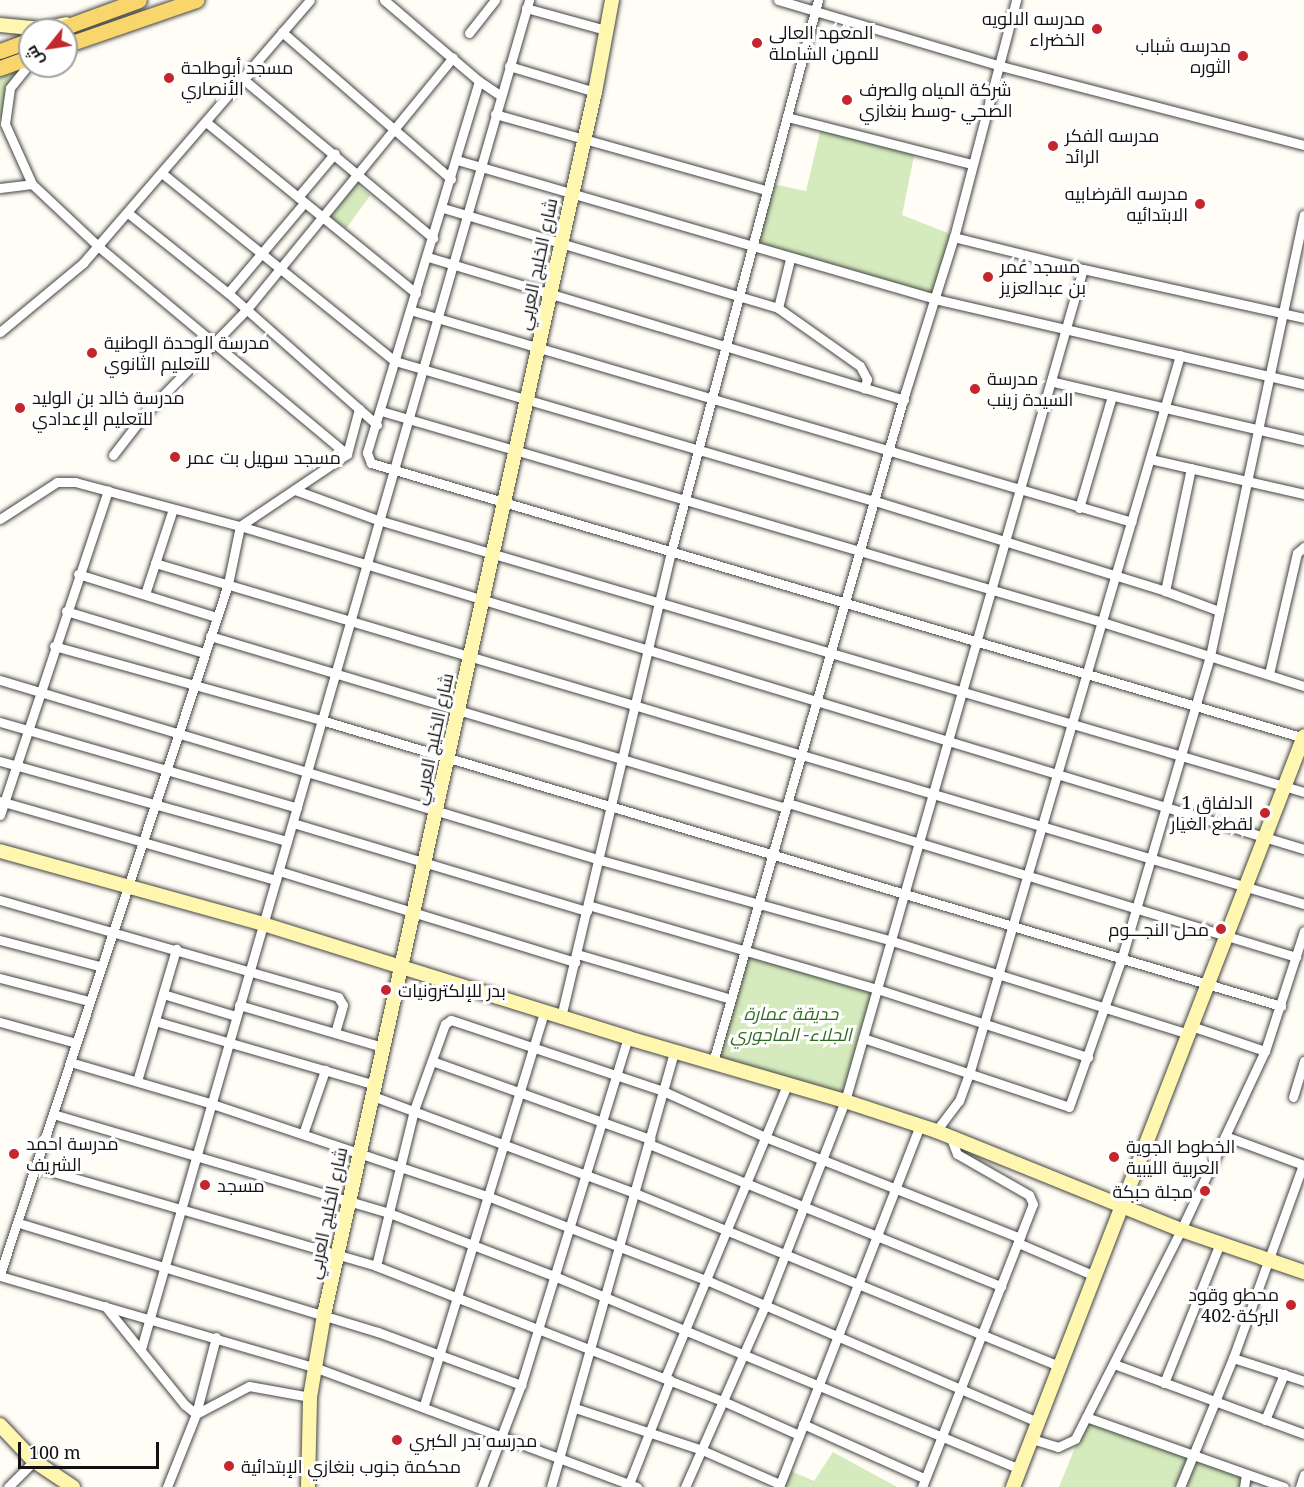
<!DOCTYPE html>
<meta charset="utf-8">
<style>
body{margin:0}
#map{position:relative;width:1304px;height:1487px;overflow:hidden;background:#fffdf5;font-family:"Noto Serif",Cairo,serif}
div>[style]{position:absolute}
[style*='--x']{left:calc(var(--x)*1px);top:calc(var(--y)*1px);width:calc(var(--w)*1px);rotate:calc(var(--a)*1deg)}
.green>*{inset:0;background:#d5ebbd;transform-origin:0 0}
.roads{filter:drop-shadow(0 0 2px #444) drop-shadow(0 0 2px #444)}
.street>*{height:9px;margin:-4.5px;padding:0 4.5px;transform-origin:4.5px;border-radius:4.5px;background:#fff}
.secondary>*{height:14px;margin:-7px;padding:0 7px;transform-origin:7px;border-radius:7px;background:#fff6b0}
.primary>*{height:15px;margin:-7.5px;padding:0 7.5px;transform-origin:7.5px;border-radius:7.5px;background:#f9d66b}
.dots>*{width:16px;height:16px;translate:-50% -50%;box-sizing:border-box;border:3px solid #fff;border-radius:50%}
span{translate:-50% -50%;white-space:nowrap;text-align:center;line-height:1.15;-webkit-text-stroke:6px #fff;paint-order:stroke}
.poi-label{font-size:18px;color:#111}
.right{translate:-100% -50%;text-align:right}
.left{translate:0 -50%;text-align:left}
.street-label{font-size:18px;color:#111}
.park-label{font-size:18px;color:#2f6b1f;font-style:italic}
.north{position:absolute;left:18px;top:18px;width:60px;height:60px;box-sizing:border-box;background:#fff;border:2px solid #a0a0a0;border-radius:50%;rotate:240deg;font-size:16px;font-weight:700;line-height:24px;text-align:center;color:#111}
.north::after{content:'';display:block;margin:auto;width:21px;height:27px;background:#c4262e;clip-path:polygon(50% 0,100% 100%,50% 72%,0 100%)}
.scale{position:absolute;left:18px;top:1442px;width:141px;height:27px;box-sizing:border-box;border:3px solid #111;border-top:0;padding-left:8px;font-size:18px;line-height:21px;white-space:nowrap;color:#111;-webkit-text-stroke:4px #fff;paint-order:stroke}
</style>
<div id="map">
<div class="green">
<i style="clip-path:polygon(30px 57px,16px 77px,5px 123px,0 118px,0 67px)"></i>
<i style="clip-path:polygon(821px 128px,915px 151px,902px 215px,953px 235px,935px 299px,752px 246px,768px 183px,806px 191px)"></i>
<i style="left:355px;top:184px;width:19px;height:41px;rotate:36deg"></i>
<i style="left:745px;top:950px;width:138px;height:116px;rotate:16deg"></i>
<i style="clip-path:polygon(1087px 1418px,1192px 1454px,1180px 1487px,1059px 1487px)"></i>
<i style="clip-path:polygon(833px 1452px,897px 1487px,778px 1487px,786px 1469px,814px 1481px)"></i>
<i style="clip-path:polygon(1193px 1454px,1245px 1474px,1243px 1487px,1181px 1487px)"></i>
</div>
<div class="roads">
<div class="street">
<i style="--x:384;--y:0;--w:125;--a:40.5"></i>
<i style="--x:479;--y:81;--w:388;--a:106.8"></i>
<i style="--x:367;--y:453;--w:11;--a:68"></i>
<i style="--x:371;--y:463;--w:973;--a:16.42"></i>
<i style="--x:778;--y:0;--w:228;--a:16.5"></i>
<i style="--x:997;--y:65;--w:317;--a:14.6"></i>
<i style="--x:526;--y:8;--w:83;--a:15.4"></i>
<i style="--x:282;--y:32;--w:224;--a:41"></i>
<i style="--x:469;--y:33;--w:42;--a:-51.8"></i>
<i style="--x:30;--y:63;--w:32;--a:129"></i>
<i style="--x:10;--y:88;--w:36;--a:98"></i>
<i style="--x:5;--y:124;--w:66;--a:65.8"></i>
<i style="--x:32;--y:184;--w:92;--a:43.2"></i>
<i style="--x:99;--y:247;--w:323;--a:39.9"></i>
<i style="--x:509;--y:66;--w:90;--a:16.8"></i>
<i style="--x:243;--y:79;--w:248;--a:39.9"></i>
<i style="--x:479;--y:81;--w:25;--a:34"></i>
<i style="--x:495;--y:114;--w:280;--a:15.7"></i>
<i style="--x:787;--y:117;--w:191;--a:14.3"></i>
<i style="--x:206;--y:122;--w:271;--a:39.2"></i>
<i style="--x:457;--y:160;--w:498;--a:16.2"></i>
<i style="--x:935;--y:299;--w:379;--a:13"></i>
<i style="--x:163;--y:174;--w:298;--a:38.9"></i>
<i style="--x:395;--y:361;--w:500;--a:16.3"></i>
<i style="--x:875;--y:501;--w:304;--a:17.2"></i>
<i style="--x:0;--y:188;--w:32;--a:-7"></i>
<i style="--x:298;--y:197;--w:57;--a:-49.9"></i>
<i style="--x:443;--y:208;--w:350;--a:16.6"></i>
<i style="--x:778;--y:308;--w:100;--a:35.3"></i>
<i style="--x:860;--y:366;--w:15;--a:62"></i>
<i style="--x:867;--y:379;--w:10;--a:107"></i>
<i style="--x:128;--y:213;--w:128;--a:38.7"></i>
<i style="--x:228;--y:293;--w:199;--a:41.5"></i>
<i style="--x:428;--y:257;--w:497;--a:16.7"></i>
<i style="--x:1083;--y:269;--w:226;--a:12.5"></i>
<i style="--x:228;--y:293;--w:118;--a:-49.8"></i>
<i style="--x:778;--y:308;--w:50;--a:-76.2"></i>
<i style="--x:410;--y:310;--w:752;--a:16.36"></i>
<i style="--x:0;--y:332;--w:108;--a:-39.7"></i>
<i style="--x:83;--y:263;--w:347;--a:-49.2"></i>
<i style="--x:1054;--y:382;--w:257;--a:13.1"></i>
<i style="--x:381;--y:411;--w:751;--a:16.31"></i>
<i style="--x:1102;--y:622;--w:212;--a:17.6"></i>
<i style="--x:113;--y:455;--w:51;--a:-52.2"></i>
<i style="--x:144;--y:415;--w:148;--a:-45.8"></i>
<i style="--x:247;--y:309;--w:325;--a:-50.7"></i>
<i style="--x:1150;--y:459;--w:158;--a:12.8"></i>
<i style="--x:1191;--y:468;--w:126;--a:101.9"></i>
<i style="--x:1165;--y:591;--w:58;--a:20.3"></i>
<i style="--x:295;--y:490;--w:88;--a:19.9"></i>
<i style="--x:378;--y:520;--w:965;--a:16.37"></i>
<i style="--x:1079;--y:508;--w:117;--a:-73.6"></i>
<i style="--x:0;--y:519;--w:68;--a:-33"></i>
<i style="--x:57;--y:482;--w:18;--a:0"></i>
<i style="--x:75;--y:482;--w:34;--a:15"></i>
<i style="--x:155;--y:563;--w:1199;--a:16.53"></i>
<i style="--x:78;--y:574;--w:145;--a:17.3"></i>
<i style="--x:145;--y:594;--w:89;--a:-71.8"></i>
<i style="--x:66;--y:611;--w:144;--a:16.9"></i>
<i style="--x:210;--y:636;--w:601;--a:16.63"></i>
<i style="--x:54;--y:646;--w:277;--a:15.5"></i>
<i style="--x:321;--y:720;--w:1002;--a:16.59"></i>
<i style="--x:1269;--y:674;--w:124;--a:-77"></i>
<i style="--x:1297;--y:553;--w:9;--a:-41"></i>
<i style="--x:0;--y:680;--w:623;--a:16.69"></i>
<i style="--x:597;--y:859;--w:306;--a:15.5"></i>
<i style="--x:892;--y:941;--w:310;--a:17.4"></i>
<i style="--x:0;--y:722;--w:309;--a:16.1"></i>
<i style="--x:0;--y:761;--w:298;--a:15.6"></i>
<i style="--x:0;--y:801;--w:287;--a:16"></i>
<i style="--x:788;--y:803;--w:531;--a:16.86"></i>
<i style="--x:0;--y:815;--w:342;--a:-71.6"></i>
<i style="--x:108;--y:491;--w:137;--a:14.9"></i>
<i style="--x:240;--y:526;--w:129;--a:-33.9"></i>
<i style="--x:347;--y:454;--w:47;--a:-75.1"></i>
<i style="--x:293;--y:823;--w:307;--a:16.7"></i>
<i style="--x:279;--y:871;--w:310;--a:17.1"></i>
<i style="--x:0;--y:900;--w:352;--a:16"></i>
<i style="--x:338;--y:997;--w:9;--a:58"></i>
<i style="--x:343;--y:1005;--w:29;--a:106"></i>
<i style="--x:588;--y:905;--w:301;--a:16.2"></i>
<i style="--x:877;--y:989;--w:222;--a:17.9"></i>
<i style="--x:0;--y:940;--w:102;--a:14.7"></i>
<i style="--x:577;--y:954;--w:160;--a:16.3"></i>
<i style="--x:0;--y:978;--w:91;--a:14.6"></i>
<i style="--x:163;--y:994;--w:76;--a:16.8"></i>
<i style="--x:239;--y:1005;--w:150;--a:16.3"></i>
<i style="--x:561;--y:1017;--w:478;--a:-76.7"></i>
<i style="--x:671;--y:552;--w:571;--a:-75.09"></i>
<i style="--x:155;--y:1021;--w:226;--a:16.2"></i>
<i style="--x:0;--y:1022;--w:79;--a:15.4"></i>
<i style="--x:1191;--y:1026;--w:78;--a:18.7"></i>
<i style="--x:863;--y:1038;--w:217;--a:18.5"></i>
<i style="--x:1069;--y:1107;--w:159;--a:-70.5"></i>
<i style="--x:1122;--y:957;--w:314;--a:-73.7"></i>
<i style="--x:1210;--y:656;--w:451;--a:-78"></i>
<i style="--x:432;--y:1061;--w:232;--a:19.7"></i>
<i style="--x:70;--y:1062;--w:145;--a:16.4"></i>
<i style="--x:209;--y:1103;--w:293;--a:18.5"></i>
<i style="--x:487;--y:1196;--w:235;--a:21"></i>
<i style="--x:706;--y:1280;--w:361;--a:23.2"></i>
<i style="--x:713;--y:1062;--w:696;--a:-73.99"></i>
<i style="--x:905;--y:393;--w:164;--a:-72.6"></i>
<i style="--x:954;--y:237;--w:245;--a:-75.3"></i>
<i style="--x:137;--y:1081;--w:138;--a:-73.5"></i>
<i style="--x:370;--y:1095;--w:283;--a:20.3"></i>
<i style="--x:635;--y:1193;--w:460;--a:22.2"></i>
<i style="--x:1293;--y:1097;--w:38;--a:-73"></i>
<i style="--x:53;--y:1114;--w:350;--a:16.4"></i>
<i style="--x:389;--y:1213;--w:177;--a:20.9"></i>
<i style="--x:554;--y:1276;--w:504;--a:22.5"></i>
<i style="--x:936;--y:1131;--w:38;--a:-53"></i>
<i style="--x:959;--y:1101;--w:32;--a:-70"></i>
<i style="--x:970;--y:1071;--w:746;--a:-73.65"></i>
<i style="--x:303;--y:1134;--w:68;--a:-71"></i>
<i style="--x:1225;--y:1136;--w:84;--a:20.2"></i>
<i style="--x:649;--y:1144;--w:380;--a:22"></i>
<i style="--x:36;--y:1167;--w:354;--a:16.2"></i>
<i style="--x:376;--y:1266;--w:372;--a:21.3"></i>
<i style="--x:723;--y:1401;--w:83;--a:24.1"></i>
<i style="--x:19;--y:1223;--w:375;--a:16.9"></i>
<i style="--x:378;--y:1332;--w:153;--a:20.3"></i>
<i style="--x:1018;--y:1243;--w:84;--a:23.2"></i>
<i style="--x:376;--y:1266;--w:161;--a:-76.3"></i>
<i style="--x:414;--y:1110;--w:91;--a:-70.2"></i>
<i style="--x:445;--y:1024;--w:7;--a:-34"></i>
<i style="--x:451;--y:1020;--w:224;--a:18.5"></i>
<i style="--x:663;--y:1091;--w:112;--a:24.3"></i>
<i style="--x:765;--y:1137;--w:274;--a:21.6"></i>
<i style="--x:0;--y:1274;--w:727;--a:-71.71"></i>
<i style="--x:228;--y:584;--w:59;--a:-78.3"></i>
<i style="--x:240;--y:526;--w:1112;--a:16.89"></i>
<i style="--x:0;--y:1276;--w:327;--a:16.2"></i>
<i style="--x:314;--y:1367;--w:345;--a:20.4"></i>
<i style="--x:105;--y:1306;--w:127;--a:51.1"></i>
<i style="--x:185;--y:1405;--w:14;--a:39"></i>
<i style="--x:196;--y:1414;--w:79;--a:111.7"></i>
<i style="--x:216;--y:1337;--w:80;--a:104.6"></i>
<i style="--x:196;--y:1414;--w:60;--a:-27.8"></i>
<i style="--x:249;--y:1386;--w:62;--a:10.2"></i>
<i style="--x:141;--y:1349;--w:1404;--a:-73.95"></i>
<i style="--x:1233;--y:1358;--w:75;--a:17.9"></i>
<i style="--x:1114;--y:1364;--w:202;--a:20.2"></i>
<i style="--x:665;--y:1378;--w:317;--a:-67.4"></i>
<i style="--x:1164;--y:1383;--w:151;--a:-68.2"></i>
<i style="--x:424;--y:1405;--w:411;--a:-73"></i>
<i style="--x:575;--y:1408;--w:134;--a:18.3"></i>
<i style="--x:702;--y:1450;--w:85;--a:23.6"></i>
<i style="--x:1086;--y:1417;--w:210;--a:19.5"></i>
<i style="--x:1265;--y:1420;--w:50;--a:-67.6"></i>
<i style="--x:803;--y:1424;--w:133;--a:24.1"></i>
<i style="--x:1032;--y:1439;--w:27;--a:17"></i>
<i style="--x:1058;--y:1447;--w:19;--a:-25"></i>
<i style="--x:1075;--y:1439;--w:234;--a:-63.1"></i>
<i style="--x:1181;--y:1230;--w:198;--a:-64.9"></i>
<i style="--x:1265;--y:1051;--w:126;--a:-72"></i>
<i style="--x:629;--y:1484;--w:112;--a:-68.5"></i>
<i style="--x:8;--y:1487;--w:37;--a:-45"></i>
<i style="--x:482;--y:1487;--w:109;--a:-69.1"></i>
<i style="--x:521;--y:1385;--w:363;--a:-72.9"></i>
<i style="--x:551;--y:1487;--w:452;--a:-74.2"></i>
<i style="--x:685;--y:1487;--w:198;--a:-66.2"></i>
<i style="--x:765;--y:1306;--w:220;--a:-68.7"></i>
<i style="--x:845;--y:1101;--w:865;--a:-74.04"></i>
<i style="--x:1083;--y:269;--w:133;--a:-166.1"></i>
<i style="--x:779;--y:1487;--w:388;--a:-68.7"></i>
<i style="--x:922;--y:1487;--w:304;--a:-68.6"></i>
<i style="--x:1033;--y:1204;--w:10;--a:-114"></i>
<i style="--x:1029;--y:1195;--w:83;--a:-150.3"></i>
<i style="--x:957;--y:1154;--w:19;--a:-111"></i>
<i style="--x:1180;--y:1487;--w:139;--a:-67.7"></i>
<i style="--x:1233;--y:1358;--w:205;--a:-70.1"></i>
<i style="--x:1244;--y:1487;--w:13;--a:-81"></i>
<i style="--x:1300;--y:1487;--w:13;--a:-72"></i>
</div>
<div class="secondary">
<i style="--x:0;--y:25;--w:42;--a:5.4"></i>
<i style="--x:42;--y:29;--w:25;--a:-11"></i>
<i style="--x:0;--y:851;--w:273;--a:15.5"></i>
<i style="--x:263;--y:924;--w:382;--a:17.3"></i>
<i style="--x:628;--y:1038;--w:226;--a:16.2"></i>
<i style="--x:845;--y:1101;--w:96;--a:18.2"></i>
<i style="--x:936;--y:1131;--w:264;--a:22"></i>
<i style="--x:1181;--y:1230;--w:130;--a:18.9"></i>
<i style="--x:0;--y:1425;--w:50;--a:46.6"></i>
<i style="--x:34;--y:1461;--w:47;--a:33.7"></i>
<i style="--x:308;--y:1487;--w:90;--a:-88.7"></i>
<i style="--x:310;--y:1397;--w:83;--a:-80.3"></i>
<i style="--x:324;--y:1315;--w:1253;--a:-77.51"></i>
<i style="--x:595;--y:92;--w:94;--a:-79.5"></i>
<i style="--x:1013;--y:1487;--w:805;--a:-68.82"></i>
</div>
<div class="primary">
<i style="--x:57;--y:30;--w:87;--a:-20.1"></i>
<i style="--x:66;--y:45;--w:138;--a:-19.1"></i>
<i style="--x:0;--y:51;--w:32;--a:-20"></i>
<i style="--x:0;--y:68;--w:32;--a:-20"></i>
</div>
</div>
<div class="dots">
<i style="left:1097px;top:29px;background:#c4262e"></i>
<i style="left:757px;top:43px;background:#c4262e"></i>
<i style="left:1243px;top:56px;background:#c4262e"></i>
<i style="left:169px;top:78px;background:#c4262e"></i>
<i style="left:847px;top:100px;background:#c4262e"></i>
<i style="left:1053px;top:146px;background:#c4262e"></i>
<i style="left:1200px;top:204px;background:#c4262e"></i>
<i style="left:988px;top:277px;background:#c4262e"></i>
<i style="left:92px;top:353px;background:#c4262e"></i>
<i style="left:975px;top:389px;background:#c4262e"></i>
<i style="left:20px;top:408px;background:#c4262e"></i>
<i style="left:175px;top:457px;background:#c4262e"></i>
<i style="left:1265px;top:813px;background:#c4262e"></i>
<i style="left:1221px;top:929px;background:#c4262e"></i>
<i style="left:386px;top:990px;background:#c4262e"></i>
<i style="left:14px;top:1154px;background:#c4262e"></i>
<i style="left:1114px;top:1157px;background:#c4262e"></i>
<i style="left:205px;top:1185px;background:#c4262e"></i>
<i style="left:1205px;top:1191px;background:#c4262e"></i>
<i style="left:1291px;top:1305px;background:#c4262e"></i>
<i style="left:397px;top:1440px;background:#c4262e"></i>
<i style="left:229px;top:1466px;background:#c4262e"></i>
</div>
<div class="poi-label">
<span class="right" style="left:1085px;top:29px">مدرسه الالويه<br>الخضراء</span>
<span class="left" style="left:769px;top:43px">المعهد العالي<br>للمهن الشاملة</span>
<span class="right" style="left:1231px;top:56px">مدرسه شباب<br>الثوره</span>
<span class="left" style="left:181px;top:78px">مسجد أبوطلحة<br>الأنصاري</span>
<span class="left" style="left:859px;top:100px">شركة المياه والصرف<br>الصحي -وسط بنغازي</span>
<span class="left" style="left:1065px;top:146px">مدرسه الفكر<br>الرائد</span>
<span class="right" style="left:1188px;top:204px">مدرسه القرضابيه<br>الابتدائيه</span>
<span class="left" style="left:1000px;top:277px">مسجد عُمر<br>بن عبدالعزيز</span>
<span class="left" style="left:104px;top:353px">مدرسة الوحدة الوطنية<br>للتعليم الثانوي</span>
<span class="left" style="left:987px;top:389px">مدرسة<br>السيدة زينب</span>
<span class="left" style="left:32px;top:408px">مدرسة خالد بن الوليد<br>للتعليم الإعدادي</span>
<span class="left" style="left:187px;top:457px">مسجد سهيل بت عمر</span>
<span class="right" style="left:1253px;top:813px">الدلفاق 1<br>لقطع الغيار</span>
<span class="right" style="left:1209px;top:929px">محل النجـــوم</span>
<span class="left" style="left:398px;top:990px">بدر للإلكترونيات</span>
<span class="left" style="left:26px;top:1154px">مدرسة احمد<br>الشريف</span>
<span class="left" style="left:1126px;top:1157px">الخطوط الجوية<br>العربية الليبية</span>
<span class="left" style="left:217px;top:1185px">مسجد</span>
<span class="right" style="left:1193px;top:1191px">مجلة حبكة</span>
<span class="right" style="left:1279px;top:1305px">محطو وقود<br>402-البركة</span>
<span class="left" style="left:409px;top:1440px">مدرسه بدر الكبري</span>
<span class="left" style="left:241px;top:1466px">محكمة جنوب بنغازي الإبتدائية</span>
</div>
<div class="street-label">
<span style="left:537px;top:264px;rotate:-78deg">شارع الخليج العربي</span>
<span style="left:433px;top:739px;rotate:-78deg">شارع الخليج العربي</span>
<span style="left:327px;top:1213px;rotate:-78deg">شارع الخليج العربي</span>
</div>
<div class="park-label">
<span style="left:791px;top:1024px">حديقة عمارة<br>الجلاء- الماجوري</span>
</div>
<div class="north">ش</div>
<div class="scale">100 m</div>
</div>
